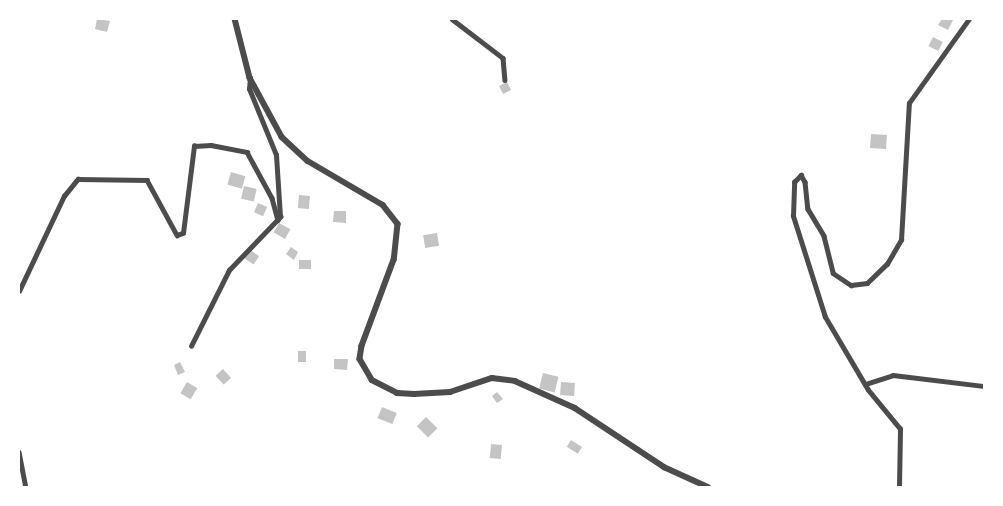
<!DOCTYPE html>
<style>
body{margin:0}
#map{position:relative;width:1003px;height:506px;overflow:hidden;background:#fff;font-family:Quicksand,sans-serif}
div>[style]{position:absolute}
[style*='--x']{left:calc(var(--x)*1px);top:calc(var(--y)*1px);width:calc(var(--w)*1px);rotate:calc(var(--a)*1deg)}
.building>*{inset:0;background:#c4c4c4;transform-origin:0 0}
.minor>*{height:4.5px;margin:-2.25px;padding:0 2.25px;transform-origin:2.25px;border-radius:2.25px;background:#4c4c4c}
.tertiary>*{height:5.5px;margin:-2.75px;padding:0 2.75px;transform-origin:2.75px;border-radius:2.75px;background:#4c4c4c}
span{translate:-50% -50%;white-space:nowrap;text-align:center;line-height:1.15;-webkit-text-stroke:4.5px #fff;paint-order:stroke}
.frame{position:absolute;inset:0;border:20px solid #fff;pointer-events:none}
</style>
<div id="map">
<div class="building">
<i style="clip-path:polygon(97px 19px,110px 21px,107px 32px,95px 29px)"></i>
<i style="clip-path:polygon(942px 19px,953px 20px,948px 30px,938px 25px)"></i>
<i style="left:933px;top:37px;width:11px;height:10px;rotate:27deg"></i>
<i style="left:507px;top:82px;width:9px;height:9px;rotate:63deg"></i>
<i style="left:871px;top:134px;width:16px;height:14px;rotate:4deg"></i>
<i style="left:231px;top:172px;width:15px;height:13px;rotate:16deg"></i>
<i style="left:244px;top:186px;width:13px;height:13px;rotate:13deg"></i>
<i style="left:299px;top:195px;width:11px;height:13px;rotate:5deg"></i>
<i style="left:258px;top:203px;width:10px;height:10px;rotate:24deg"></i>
<i style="clip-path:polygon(334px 211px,346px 211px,346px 223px,333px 222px)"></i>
<i style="left:279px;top:223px;width:13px;height:11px;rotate:29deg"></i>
<i style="left:437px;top:233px;width:13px;height:14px;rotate:81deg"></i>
<i style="clip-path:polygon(291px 247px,298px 252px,294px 260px,286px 254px)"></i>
<i style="left:250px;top:250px;width:11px;height:10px;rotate:34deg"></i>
<i style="left:299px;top:260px;width:12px;height:9px"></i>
<i style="left:298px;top:351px;width:8px;height:11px"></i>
<i style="clip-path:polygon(334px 359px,348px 359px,347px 370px,334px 369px)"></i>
<i style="clip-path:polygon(180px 362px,185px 372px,178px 375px,174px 365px)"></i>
<i style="left:223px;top:369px;width:12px;height:10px;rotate:48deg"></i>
<i style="left:543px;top:373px;width:16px;height:16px;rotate:14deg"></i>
<i style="left:187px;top:382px;width:12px;height:13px;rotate:31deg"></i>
<i style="left:561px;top:382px;width:14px;height:13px;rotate:4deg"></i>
<i style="clip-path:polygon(497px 392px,503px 399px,497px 403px,492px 396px)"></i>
<i style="left:382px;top:407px;width:16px;height:12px;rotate:22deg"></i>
<i style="left:426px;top:417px;width:16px;height:13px;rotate:45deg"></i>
<i style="left:571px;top:440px;width:13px;height:8px;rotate:32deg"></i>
<i style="left:491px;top:444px;width:11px;height:14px;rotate:5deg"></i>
</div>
<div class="minor">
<i style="--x:452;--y:19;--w:64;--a:37.4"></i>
<i style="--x:503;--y:58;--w:22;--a:85"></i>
<i style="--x:19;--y:291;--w:105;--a:-64.7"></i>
<i style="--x:64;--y:196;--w:22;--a:-51"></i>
<i style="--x:78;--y:179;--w:69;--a:0.8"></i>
<i style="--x:147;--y:180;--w:63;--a:61.4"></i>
<i style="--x:177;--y:235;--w:6;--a:-18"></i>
<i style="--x:183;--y:233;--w:88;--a:-82.8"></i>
<i style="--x:194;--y:146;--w:17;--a:-3"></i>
<i style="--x:211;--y:145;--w:37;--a:11"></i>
<i style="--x:247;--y:152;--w:52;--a:61.5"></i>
<i style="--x:272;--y:198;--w:23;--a:75"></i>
<i style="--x:191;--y:346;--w:85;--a:-63.4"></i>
<i style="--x:229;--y:270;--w:74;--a:-46.1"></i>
<i style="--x:280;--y:217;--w:62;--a:-93.7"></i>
<i style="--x:276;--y:155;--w:71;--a:-112.2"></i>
<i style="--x:249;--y:89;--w:11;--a:-85"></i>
<i style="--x:866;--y:384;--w:28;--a:-18"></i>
<i style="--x:893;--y:375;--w:92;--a:6.9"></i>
<i style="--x:19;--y:452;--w:36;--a:79"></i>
<i style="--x:899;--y:487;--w:58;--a:-89"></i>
<i style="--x:900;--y:429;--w:50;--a:-129.4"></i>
<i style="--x:868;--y:390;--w:85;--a:-120.5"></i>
<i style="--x:825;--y:317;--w:106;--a:-107.6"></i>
<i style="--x:793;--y:216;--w:34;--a:-88"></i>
<i style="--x:794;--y:182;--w:10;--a:-45"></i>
<i style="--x:801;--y:175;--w:8;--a:60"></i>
<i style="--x:805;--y:182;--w:27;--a:84"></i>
<i style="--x:808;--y:209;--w:31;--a:59"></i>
<i style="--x:824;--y:236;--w:38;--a:76"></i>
<i style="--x:833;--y:273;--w:22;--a:34"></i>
<i style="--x:851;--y:285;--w:16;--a:-7"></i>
<i style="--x:867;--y:283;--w:28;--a:-44"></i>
<i style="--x:887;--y:264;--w:28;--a:-60"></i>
<i style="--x:901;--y:240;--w:137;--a:-86.7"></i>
<i style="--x:909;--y:103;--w:103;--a:-54.5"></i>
</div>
<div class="tertiary">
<i style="--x:235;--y:19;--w:61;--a:75.7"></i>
<i style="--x:250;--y:78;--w:67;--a:61.5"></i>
<i style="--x:282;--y:137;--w:35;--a:43"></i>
<i style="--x:308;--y:161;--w:87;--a:30.4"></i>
<i style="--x:383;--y:205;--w:24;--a:52"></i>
<i style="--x:398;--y:224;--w:36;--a:96"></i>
<i style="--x:394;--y:260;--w:92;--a:110.4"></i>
<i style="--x:362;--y:346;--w:13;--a:99"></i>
<i style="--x:360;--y:359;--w:24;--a:60"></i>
<i style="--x:372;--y:380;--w:28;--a:27"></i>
<i style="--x:397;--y:393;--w:17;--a:3"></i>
<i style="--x:414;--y:394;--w:36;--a:-3"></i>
<i style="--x:450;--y:392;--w:44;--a:-18.4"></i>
<i style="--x:492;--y:378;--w:23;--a:7"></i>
<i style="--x:515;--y:381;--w:66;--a:24.2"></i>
<i style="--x:575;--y:408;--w:107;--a:33.5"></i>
<i style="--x:664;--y:467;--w:48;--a:24.4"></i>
</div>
<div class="frame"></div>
</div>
